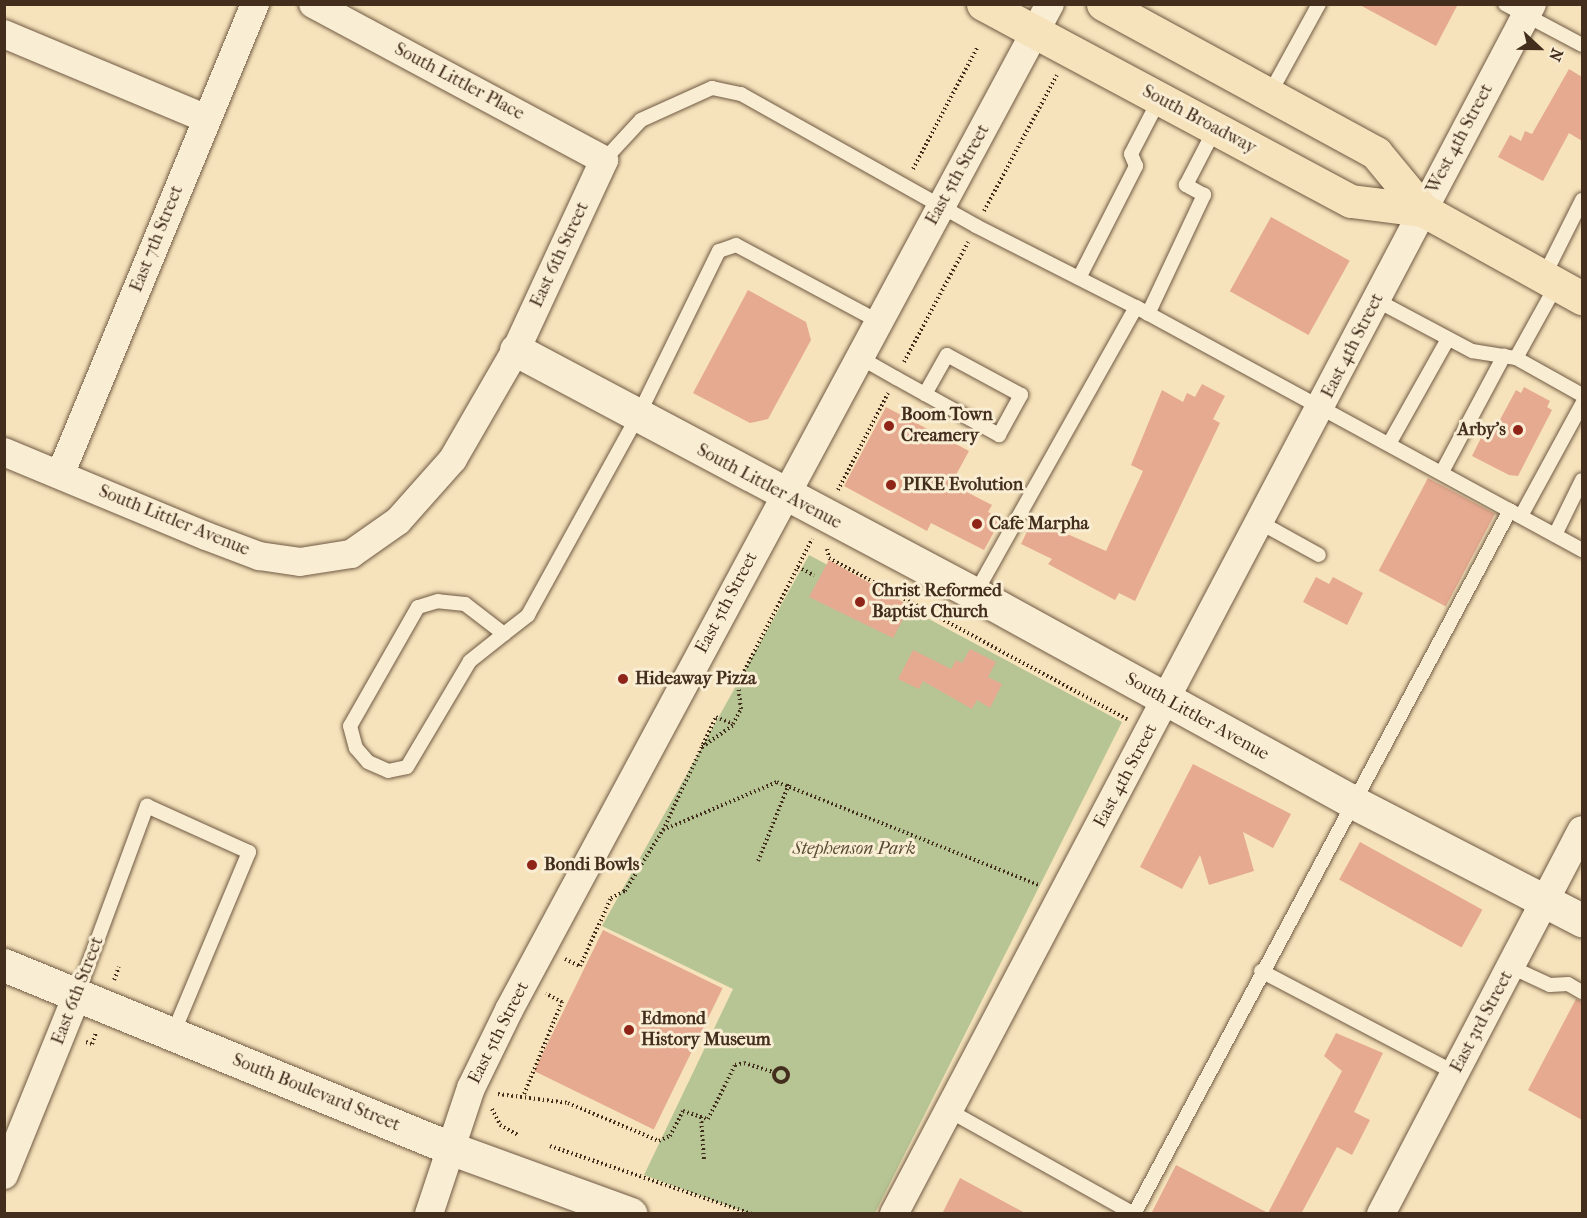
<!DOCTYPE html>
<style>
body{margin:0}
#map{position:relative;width:1587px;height:1218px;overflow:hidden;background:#f6e3bb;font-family:"IM FELL French Canon",serif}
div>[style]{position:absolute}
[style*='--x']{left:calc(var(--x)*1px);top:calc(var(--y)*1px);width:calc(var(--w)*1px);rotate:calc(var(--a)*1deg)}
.green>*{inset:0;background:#b7c594}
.building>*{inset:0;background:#e5aa90;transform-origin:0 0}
.path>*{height:4px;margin-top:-2px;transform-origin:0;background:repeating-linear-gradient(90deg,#432d1d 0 1.5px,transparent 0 4.5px)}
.path>.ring{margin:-2px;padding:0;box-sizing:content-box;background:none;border:4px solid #432d1d;border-radius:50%}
.roads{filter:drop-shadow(0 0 2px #705a44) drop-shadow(0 0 2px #705a44)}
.lane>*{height:14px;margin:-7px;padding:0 7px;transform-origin:7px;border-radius:7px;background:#f9edd3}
.street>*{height:28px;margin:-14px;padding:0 14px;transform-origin:14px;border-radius:14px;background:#f9edd3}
.secondary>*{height:33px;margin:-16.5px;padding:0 16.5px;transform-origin:16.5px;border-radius:16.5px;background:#f9edd3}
.primary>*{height:33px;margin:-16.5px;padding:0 16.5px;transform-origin:16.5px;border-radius:16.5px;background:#f6e3bb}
.dots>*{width:16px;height:16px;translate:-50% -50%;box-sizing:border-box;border:3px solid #f9edd3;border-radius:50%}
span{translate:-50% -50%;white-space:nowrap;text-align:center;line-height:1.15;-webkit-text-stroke:6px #f9edd3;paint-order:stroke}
.street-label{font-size:18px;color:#432d1d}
.poi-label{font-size:18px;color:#432d1d;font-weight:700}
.left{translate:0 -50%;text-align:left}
.right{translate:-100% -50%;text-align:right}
.park-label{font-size:18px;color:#5a4b35;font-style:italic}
.frame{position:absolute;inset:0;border:6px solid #432d1d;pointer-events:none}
.north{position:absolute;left:1509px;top:18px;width:60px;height:60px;-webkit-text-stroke:4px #f9edd3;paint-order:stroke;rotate:112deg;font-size:16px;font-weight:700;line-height:24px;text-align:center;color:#432d1d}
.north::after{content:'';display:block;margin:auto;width:21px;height:27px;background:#432d1d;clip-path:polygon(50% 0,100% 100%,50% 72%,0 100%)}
</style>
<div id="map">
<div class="green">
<i style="clip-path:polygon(809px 555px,1122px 722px,875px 1213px,748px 1213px,644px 1175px,733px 989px,602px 926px)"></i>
</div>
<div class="building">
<i style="clip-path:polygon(1358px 4px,1458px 4px,1436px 46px)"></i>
<i style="clip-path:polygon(1569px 69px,1582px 77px,1582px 141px,1569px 133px,1543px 181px,1498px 157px,1510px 135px,1521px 141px,1525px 131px,1532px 134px)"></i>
<i style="left:1271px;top:217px;width:90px;height:85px;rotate:29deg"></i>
<i style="clip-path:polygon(748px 290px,806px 322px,811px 340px,768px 419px,750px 423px,693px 393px)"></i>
<i style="clip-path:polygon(1202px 384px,1225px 396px,1213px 419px,1220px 423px,1135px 601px,1119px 593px,1115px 600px,1048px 564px,1052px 559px,1021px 544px,1033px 519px,1106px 551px,1143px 471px,1131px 465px,1162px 390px,1183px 402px,1187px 393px,1195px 397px)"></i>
<i style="clip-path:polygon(1524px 387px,1550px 401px,1547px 407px,1552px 410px,1518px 476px,1509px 475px,1472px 456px,1481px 438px,1488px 442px,1516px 390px,1521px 393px)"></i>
<i style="clip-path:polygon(886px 407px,969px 451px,951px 484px,992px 505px,988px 512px,1001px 519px,984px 550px,931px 523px,927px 531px,844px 486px)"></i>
<i style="left:1428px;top:478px;width:76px;height:105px;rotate:28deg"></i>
<i style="clip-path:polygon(829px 560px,910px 606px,893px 638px,809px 597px)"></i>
<i style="clip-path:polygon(1316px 577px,1329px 584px,1333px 577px,1363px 593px,1347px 625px,1303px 602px)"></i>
<i style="clip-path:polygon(970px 649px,996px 662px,988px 677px,1002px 684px,990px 708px,977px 700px,972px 709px,923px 681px,919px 689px,898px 679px,913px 650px,951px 669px,956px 660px,962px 663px)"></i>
<i style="clip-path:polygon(1193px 764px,1291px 814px,1273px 848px,1243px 832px,1254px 871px,1209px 885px,1200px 855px,1182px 889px,1140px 867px)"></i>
<i style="left:1360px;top:842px;width:140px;height:43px;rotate:29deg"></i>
<i style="left:603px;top:930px;width:133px;height:157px;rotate:26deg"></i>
<i style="clip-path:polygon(1576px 999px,1582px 1001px,1582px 1120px,1528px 1090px)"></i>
<i style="clip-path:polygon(1336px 1033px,1383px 1053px,1354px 1112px,1370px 1120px,1352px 1155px,1337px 1147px,1301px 1214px,1151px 1214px,1176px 1165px,1268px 1213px,1342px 1071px,1324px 1056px)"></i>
<i style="clip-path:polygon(960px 1178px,1027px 1214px,942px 1214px)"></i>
</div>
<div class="path">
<i style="--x:913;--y:169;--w:137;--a:-62.1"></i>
<i style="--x:984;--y:211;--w:154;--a:-61.8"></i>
<i style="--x:904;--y:362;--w:136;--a:-61.9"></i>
<i style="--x:838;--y:490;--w:109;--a:-62.7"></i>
<i style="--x:827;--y:549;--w:9;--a:77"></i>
<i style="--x:829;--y:558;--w:339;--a:28.4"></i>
<i style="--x:798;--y:567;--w:18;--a:27"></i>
<i style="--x:702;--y:747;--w:38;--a:-35"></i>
<i style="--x:663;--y:830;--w:124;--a:-22.8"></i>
<i style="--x:777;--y:782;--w:282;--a:21.5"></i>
<i style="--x:758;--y:861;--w:83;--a:-68.1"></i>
<i style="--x:565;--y:959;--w:17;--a:25"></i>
<i style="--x:580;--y:966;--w:75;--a:-65.5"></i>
<i style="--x:611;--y:898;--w:16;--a:-27"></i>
<i style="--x:625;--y:891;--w:72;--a:-58.1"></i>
<i style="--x:663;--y:830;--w:125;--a:-64.9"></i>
<i style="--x:716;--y:717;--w:18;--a:22"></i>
<i style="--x:733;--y:724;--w:17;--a:-62"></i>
<i style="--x:741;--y:709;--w:26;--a:-97"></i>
<i style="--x:738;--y:683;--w:162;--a:-62.8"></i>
<i style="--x:114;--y:980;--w:14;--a:-69"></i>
<i style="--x:86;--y:1042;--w:6;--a:18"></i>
<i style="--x:92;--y:1044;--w:12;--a:-70"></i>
<i class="ring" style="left:774px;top:1068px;width:10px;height:10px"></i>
<i style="--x:498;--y:1094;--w:71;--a:7.3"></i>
<i style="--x:568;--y:1103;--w:99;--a:22.7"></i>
<i style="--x:659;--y:1141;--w:12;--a:-24"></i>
<i style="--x:670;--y:1136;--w:28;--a:-63"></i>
<i style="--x:683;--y:1111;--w:26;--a:18"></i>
<i style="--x:708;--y:1119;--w:60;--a:-63.4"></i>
<i style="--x:735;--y:1065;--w:9;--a:-13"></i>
<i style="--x:744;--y:1063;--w:31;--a:17"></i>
<i style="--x:524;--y:1094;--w:100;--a:-67.6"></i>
<i style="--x:562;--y:1002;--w:18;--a:-153"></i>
<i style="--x:492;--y:1109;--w:18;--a:63"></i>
<i style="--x:500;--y:1125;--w:21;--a:29"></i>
<i style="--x:701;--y:1117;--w:43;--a:86"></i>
<i style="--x:550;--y:1146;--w:213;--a:18.6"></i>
</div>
<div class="roads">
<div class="lane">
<i style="--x:1505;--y:4;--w:87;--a:28"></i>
<i style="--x:1269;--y:95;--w:104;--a:-61.2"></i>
<i style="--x:604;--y:160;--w:54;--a:-47.2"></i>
<i style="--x:641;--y:120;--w:78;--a:-24.3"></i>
<i style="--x:712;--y:88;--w:30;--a:12"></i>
<i style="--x:741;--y:94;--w:270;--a:29.3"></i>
<i style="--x:976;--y:226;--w:179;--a:26.9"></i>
<i style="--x:1136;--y:307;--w:508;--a:28.58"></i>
<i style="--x:1544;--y:276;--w:85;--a:-63.4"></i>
<i style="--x:1079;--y:278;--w:126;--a:-63"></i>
<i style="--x:1136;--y:166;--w:13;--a:-113"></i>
<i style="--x:1131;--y:154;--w:61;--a:-62.6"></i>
<i style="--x:1376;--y:300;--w:109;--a:28"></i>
<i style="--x:1472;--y:351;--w:45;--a:9"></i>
<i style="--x:1516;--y:358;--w:76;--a:29.3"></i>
<i style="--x:1148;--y:314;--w:132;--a:-64.8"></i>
<i style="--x:1204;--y:195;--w:21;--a:-151"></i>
<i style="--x:1186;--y:185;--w:63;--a:-62.6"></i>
<i style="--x:859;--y:357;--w:43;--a:29.6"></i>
<i style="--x:896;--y:378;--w:118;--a:29"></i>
<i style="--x:999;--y:435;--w:46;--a:-61.2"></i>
<i style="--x:1021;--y:395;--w:84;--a:-151.6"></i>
<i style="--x:947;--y:355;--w:45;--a:119.4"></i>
<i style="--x:1516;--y:358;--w:85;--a:-61"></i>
<i style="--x:1389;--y:444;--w:120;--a:-60.7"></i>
<i style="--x:1442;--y:472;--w:132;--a:-61.9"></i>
<i style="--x:1521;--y:516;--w:128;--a:-61.4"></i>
<i style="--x:1261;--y:523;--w:66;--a:28.9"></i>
<i style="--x:1555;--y:535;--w:61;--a:-63.9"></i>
<i style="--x:975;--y:594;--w:329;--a:-60.7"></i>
<i style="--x:504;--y:634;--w:49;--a:-142.4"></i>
<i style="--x:465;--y:604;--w:27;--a:-174"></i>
<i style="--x:438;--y:601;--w:21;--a:163"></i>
<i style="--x:418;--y:607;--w:137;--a:119.7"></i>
<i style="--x:350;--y:726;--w:23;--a:75"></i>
<i style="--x:356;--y:748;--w:18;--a:49"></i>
<i style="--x:368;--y:762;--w:22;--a:24"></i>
<i style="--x:388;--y:771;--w:19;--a:-12"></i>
<i style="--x:407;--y:767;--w:123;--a:-59.3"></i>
<i style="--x:470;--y:661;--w:43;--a:-38.5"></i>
<i style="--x:504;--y:634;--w:31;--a:-38"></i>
<i style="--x:528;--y:615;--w:227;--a:-61.1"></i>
<i style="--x:638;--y:416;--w:184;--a:-63.9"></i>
<i style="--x:719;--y:251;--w:18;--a:-19"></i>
<i style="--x:736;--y:245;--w:161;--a:28.2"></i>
<i style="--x:1511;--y:967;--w:43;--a:24.8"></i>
<i style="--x:1550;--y:985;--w:18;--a:-3"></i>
<i style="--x:1568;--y:984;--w:16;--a:30"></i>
<i style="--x:1261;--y:971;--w:219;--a:27.7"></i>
<i style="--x:77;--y:995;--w:202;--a:-69.7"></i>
<i style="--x:147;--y:806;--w:112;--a:24.3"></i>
<i style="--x:249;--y:852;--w:197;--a:112.7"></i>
<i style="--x:948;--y:1110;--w:213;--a:29.2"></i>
<i style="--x:1134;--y:1214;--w:798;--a:-61.89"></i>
</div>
<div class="street">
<i style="--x:4;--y:34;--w:220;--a:22.7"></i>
<i style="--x:4;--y:452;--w:219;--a:22.6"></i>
<i style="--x:206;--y:536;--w:57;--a:20.7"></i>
<i style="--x:259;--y:556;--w:41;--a:8.3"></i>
<i style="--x:300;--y:562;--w:52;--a:-8.9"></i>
<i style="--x:351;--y:554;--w:57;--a:-35.1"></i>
<i style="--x:398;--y:521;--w:83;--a:-48.4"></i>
<i style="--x:453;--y:459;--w:126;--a:-60"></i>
<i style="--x:516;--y:350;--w:209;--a:-65.1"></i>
<i style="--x:604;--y:160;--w:330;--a:-151.8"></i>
<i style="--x:60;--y:475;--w:510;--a:-67.51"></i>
<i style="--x:4;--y:1175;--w:194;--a:-67.9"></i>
<i style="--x:429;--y:1214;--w:133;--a:-71.6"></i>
<i style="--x:471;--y:1088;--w:87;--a:-64"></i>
<i style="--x:509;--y:1010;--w:1142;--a:-61.73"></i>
<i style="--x:894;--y:1214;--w:1368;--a:-62.2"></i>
<i style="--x:1381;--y:1214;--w:433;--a:-62.4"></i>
</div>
<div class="secondary">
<i style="--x:516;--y:350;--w:520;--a:27.99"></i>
<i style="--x:975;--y:594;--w:429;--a:28.8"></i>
<i style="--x:1351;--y:801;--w:260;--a:27.3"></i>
<i style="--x:4;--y:965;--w:484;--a:22.3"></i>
<i style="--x:452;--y:1149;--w:190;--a:20"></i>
</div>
<div class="primary">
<i style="--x:983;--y:4;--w:417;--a:28.2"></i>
<i style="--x:1351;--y:201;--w:73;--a:7.1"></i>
<i style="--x:1423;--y:210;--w:182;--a:29"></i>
<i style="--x:1103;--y:4;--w:311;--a:28.6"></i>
<i style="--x:1376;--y:153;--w:74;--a:50.5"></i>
</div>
</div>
<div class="dots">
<i style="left:889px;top:426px;background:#8f2418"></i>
<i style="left:1518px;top:430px;background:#8f2418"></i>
<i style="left:891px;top:485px;background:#8f2418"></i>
<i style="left:977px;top:524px;background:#8f2418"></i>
<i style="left:860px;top:602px;background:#8f2418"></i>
<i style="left:623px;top:679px;background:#8f2418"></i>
<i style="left:532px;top:865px;background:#8f2418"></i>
<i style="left:629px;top:1030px;background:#8f2418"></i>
</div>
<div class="street-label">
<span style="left:459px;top:82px;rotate:28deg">South Littler Place</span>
<span style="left:1199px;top:120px;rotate:28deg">South Broadway</span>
<span style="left:1460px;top:139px;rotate:-62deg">West 4th Street</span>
<span style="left:958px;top:175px;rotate:-61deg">East 5th Street</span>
<span style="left:157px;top:239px;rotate:-68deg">East 7th Street</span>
<span style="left:560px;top:255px;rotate:-65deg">East 6th Street</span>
<span style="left:1353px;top:346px;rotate:-63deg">East 4th Street</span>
<span style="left:769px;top:487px;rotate:28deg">South Littler Avenue</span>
<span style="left:174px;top:521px;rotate:22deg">South Littler Avenue</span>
<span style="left:727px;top:603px;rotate:-62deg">East 5th Street</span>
<span style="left:1197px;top:717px;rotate:29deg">South Littler Avenue</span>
<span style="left:1126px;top:776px;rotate:-62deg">East 4th Street</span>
<span style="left:78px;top:991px;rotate:-69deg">East 6th Street</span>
<span style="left:1482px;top:1022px;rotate:-62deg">East 3rd Street</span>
<span style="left:499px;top:1033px;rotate:-63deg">East 5th Street</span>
<span style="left:316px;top:1093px;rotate:22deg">South Boulevard Street</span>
</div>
<div class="poi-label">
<span class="left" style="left:901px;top:426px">Boom Town<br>Creamery</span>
<span class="right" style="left:1506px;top:430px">Arby's</span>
<span class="left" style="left:903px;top:485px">PIKE Evolution</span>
<span class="left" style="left:989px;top:524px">Cafe Marpha</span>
<span class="left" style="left:872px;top:602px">Christ Reformed<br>Baptist Church</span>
<span class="left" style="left:635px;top:679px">Hideaway Pizza</span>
<span class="left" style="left:544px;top:865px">Bondi Bowls</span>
<span class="left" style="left:641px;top:1030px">Edmond<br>History Museum</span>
</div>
<div class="park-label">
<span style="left:854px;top:849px">Stephenson Park</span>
</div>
<div class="frame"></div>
<div class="north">N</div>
</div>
